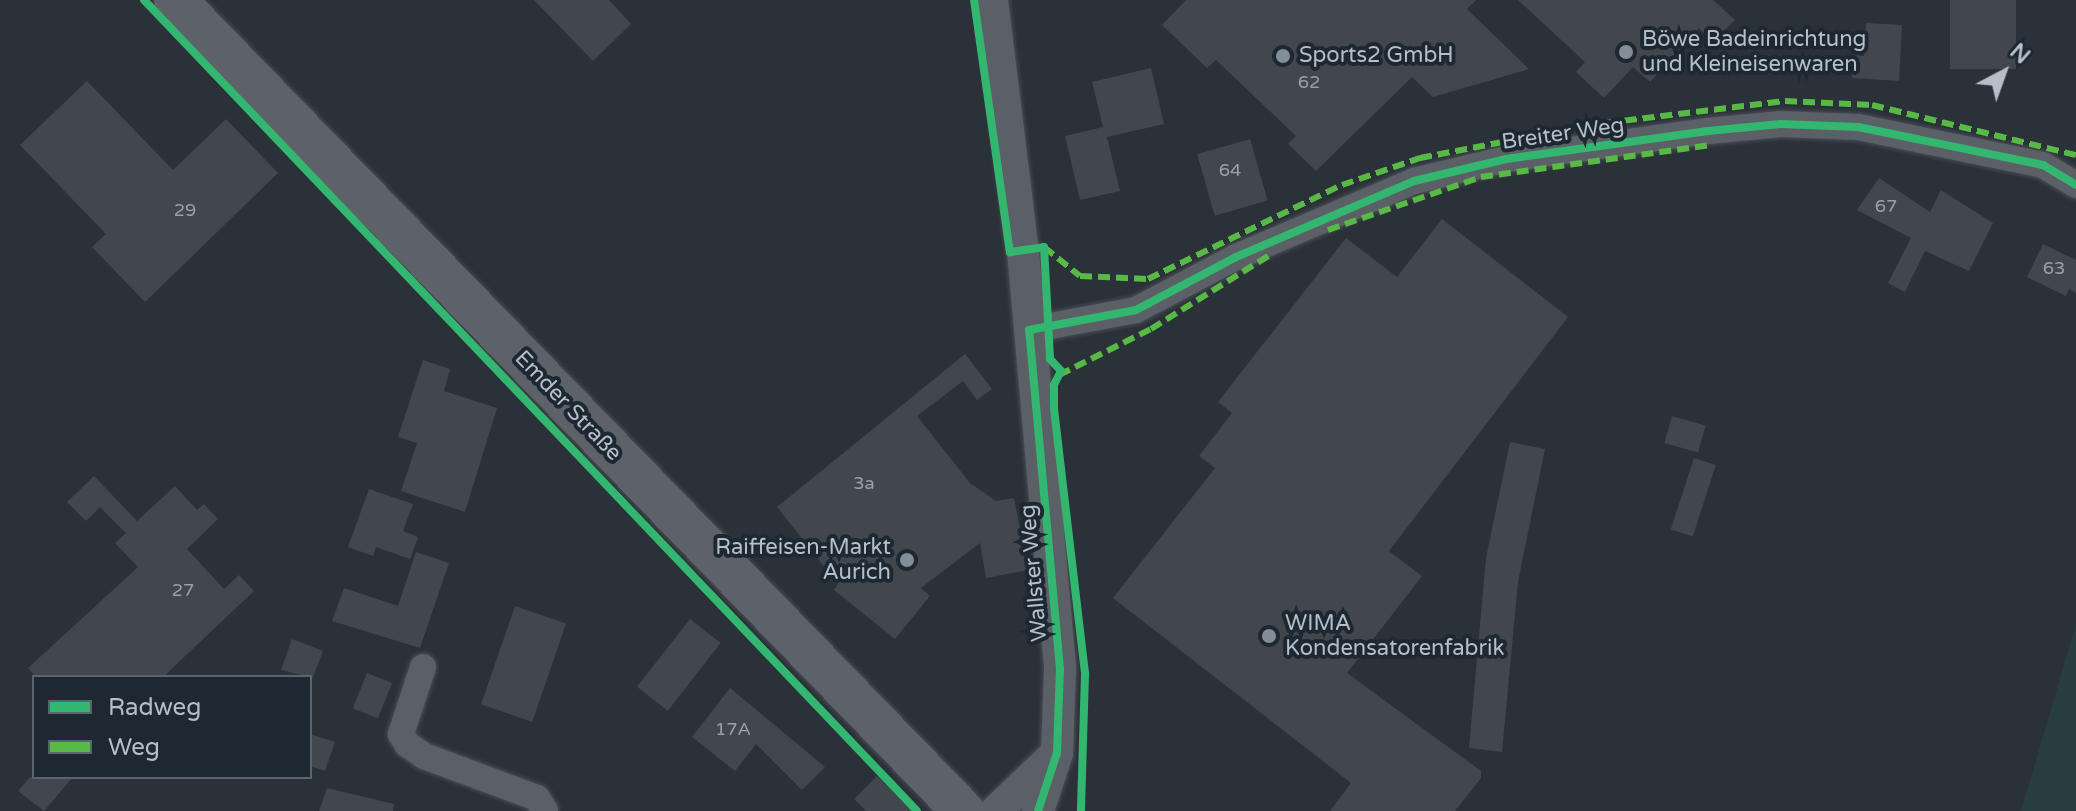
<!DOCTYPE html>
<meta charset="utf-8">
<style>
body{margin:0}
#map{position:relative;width:2076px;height:811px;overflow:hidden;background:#2b3138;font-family:"Varela Round",sans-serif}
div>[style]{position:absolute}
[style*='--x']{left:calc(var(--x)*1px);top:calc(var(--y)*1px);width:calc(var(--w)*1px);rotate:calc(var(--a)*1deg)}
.green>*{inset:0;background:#283d3f}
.building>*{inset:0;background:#42474d;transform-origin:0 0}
.roads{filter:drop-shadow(0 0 2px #494d53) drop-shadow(0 0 2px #494d53)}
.minor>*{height:26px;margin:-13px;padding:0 13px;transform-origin:13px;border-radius:13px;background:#5b6066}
.tertiary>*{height:32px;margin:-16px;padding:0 16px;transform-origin:16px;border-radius:16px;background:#5b6066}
.primary>*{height:42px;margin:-21px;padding:0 21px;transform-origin:21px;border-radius:21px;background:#5d6268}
.quiet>*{height:6px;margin-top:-3px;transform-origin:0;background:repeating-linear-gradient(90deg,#58b947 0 12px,transparent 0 18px)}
.cycleway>*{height:8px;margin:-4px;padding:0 4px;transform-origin:4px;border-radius:4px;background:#33b770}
.dots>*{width:22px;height:22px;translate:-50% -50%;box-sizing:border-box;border:4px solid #1e2833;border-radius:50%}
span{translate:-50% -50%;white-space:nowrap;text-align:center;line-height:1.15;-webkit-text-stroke:8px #1e2833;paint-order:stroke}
.number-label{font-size:18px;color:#98a0aa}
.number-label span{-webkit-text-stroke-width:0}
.poi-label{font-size:22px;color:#b5bec9}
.left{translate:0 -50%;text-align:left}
.right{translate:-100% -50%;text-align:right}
.street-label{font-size:22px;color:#b5bec9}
.legend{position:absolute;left:32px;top:675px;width:280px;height:104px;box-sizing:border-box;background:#1e2833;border:2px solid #5a646f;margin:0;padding:10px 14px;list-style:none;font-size:24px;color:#b5bec9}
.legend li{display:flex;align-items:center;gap:16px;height:40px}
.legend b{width:40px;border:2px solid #5a646f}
.north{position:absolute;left:1964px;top:32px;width:80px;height:80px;-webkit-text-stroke:6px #1e2833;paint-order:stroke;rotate:41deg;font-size:22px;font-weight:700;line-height:32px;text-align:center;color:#b5bec9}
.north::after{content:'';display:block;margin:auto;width:28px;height:36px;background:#b5bec9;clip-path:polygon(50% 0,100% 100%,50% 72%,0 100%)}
</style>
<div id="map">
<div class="green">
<i style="clip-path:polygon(2076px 624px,2076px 811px,2021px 811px)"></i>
</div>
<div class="building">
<i style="clip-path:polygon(534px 0,609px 0,631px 24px,593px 61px)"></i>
<i style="clip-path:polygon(1186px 0,1476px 0,1467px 9px,1529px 69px,1433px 97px,1412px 77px,1316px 171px,1288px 144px,1296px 136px,1216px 60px,1207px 68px,1162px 25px)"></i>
<i style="clip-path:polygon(1518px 0,1713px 0,1735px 20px,1713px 42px,1699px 28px,1650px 82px,1633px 67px,1604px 98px,1576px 72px,1585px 62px)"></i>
<i style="left:1950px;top:0;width:66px;height:69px"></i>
<i style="clip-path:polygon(1866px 23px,1902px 25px,1899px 81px,1852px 78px,1854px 55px,1864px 56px)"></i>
<i style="clip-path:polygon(1151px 68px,1164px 124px,1107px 137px,1120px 191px,1080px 200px,1065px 136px,1103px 127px,1092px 82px)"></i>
<i style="clip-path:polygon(87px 81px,173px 170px,226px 119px,278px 173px,145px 302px,92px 247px,106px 234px,20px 145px)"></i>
<i style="left:1250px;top:139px;width:64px;height:55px;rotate:74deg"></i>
<i style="clip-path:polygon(1879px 178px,1930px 212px,1941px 190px,1993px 223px,1969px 271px,1925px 251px,1905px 292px,1888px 283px,1911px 238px,1857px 210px)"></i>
<i style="clip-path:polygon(1442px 219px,1568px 317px,1389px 551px,1422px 576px,1347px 673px,1481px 771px,1481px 778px,1455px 811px,1330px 811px,1351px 783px,1113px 598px,1215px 468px,1199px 456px,1232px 413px,1218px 402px,1346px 238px,1397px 277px)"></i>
<i style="clip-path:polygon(2043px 244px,2076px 260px,2076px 293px,2069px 289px,2066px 296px,2027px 277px)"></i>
<i style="clip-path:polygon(965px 354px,992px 389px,977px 400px,963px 381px,917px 416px,970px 483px,996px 501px,1014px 498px,1028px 570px,986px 578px,980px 543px,921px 588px,930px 596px,895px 639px,834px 590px,838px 584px,777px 507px)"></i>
<i style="clip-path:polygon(423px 360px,450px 369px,444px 391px,497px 408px,465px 512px,401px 491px,417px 443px,398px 437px)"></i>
<i style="left:1672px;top:416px;width:35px;height:28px;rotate:16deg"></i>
<i style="clip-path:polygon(1510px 442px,1545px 449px,1518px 582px,1502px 752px,1469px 748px,1486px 558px)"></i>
<i style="left:1694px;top:458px;width:23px;height:75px;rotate:18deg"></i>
<i style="clip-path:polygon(94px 476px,137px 521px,175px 486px,197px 510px,204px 504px,218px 519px,187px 549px,224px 589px,239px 575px,254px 591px,163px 677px,36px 677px,28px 668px,138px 567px,115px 543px,126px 533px,100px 507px,86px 521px,67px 502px)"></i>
<i style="clip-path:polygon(369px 489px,413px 504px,403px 531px,418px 537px,410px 559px,376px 547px,373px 556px,348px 547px)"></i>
<i style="clip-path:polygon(416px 552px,449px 563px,420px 648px,332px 621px,344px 588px,398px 606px)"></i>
<i style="left:515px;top:606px;width:54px;height:104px;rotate:19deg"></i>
<i style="left:690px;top:619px;width:39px;height:86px;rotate:38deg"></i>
<i style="clip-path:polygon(292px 639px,323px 651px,311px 682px,310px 677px,281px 670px)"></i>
<i style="left:367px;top:673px;width:27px;height:38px;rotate:22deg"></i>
<i style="clip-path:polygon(730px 688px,825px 767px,802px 790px,756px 744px,735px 771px,692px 737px)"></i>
<i style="clip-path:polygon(310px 734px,335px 742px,325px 771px,310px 766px)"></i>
<i style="clip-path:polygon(877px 776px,912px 811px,866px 811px,854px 799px)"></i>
<i style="clip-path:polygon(30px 777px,73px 777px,44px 811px,18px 791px)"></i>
<i style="clip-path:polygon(327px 788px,394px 804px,393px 811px,319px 811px)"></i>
</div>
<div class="roads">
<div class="minor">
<i style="--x:1029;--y:330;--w:109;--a:-10.6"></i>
<i style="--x:1136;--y:310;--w:113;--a:-27.9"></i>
<i style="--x:1236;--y:257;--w:194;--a:-23.1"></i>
<i style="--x:1414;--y:181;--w:95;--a:-13.4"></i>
<i style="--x:1506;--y:159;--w:204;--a:-7.9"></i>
<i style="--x:1708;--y:131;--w:73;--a:-5.5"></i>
<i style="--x:1781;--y:124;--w:77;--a:2.2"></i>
<i style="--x:1858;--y:127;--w:189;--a:11.6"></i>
<i style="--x:2043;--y:165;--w:39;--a:31"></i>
<i style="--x:423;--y:667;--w:71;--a:108.2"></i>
<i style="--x:401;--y:734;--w:12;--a:59"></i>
<i style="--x:407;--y:744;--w:21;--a:35"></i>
<i style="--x:424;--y:756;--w:121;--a:20.4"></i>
<i style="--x:537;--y:798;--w:15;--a:58"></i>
</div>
<div class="tertiary">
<i style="--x:992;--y:0;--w:253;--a:83"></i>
<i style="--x:1023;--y:251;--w:420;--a:84.9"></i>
<i style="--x:1060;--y:669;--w:84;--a:92"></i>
<i style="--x:1057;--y:753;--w:61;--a:108.1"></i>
<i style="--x:996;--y:811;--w:84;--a:-43.6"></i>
</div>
<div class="primary">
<i style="--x:175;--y:0;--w:1131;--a:45.82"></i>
</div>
</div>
<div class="quiet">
<i style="--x:1328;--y:230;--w:162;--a:-19.1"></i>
<i style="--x:1481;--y:177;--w:234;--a:-7.9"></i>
<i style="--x:1044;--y:247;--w:46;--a:38.9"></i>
<i style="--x:1080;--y:276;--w:68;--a:2.5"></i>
<i style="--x:1148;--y:279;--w:216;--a:-25.9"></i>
<i style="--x:1342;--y:185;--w:83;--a:-19.1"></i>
<i style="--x:1420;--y:158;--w:172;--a:-11"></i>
<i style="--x:1589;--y:125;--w:197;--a:-7"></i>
<i style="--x:1785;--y:101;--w:87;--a:2.6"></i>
<i style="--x:1872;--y:105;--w:210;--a:13.8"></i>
<i style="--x:1059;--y:375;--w:103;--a:-26.6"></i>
<i style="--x:1151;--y:329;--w:144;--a:-31.9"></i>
</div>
<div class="cycleway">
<i style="--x:144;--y:0;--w:1120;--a:46.37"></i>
<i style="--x:974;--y:0;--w:255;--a:81.9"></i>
<i style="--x:1010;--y:252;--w:34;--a:-8"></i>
<i style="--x:1044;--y:247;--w:112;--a:86.9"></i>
<i style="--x:1050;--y:359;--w:16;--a:47"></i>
<i style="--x:1061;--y:371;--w:16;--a:117"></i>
<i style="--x:1054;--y:385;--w:24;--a:90"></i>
<i style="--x:1054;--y:409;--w:267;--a:83.3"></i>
<i style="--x:1085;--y:674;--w:137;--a:91.7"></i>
<i style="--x:1038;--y:811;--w:61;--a:-71.9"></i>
<i style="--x:1057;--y:753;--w:84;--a:-88"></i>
<i style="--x:1060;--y:669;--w:340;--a:-95.2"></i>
<i style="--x:1029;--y:330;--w:109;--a:-10.6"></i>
<i style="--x:1136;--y:310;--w:113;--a:-27.9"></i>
<i style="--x:1236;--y:257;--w:194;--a:-23.1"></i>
<i style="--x:1414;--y:181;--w:95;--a:-13.4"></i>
<i style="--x:1506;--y:159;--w:204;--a:-7.9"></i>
<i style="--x:1708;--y:131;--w:73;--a:-5.5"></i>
<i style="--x:1781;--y:124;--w:77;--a:2.2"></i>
<i style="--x:1858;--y:127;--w:189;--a:11.6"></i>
<i style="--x:2043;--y:165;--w:39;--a:31"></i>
</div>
<div class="dots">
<i style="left:1626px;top:52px;background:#858d96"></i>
<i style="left:1283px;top:56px;background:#858d96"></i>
<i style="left:907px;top:560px;background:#858d96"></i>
<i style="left:1269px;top:636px;background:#858d96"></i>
</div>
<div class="number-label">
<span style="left:1309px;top:82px">62</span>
<span style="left:1230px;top:170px">64</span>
<span style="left:1886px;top:206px">67</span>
<span style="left:185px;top:210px">29</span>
<span style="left:2054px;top:268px">63</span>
<span style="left:864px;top:483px">3a</span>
<span style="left:183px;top:590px">27</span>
<span style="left:733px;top:729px">17A</span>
</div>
<div class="poi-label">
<span class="left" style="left:1642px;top:52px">Böwe Badeinrichtung<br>und Kleineisenwaren</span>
<span class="left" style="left:1299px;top:56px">Sports2 GmbH</span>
<span class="right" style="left:891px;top:560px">Raiffeisen-Markt<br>Aurich</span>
<span class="left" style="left:1285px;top:636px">WIMA<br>Kondensatorenfabrik</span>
</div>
<div class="street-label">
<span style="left:1563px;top:134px;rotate:-8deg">Breiter Weg</span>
<span style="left:568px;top:406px;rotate:46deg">Emder Straße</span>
<span style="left:1034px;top:573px;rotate:-95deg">Wallster Weg</span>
</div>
<ul class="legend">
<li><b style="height:10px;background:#33b770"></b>Radweg</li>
<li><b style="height:10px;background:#58b947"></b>Weg</li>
</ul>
<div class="north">N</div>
</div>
